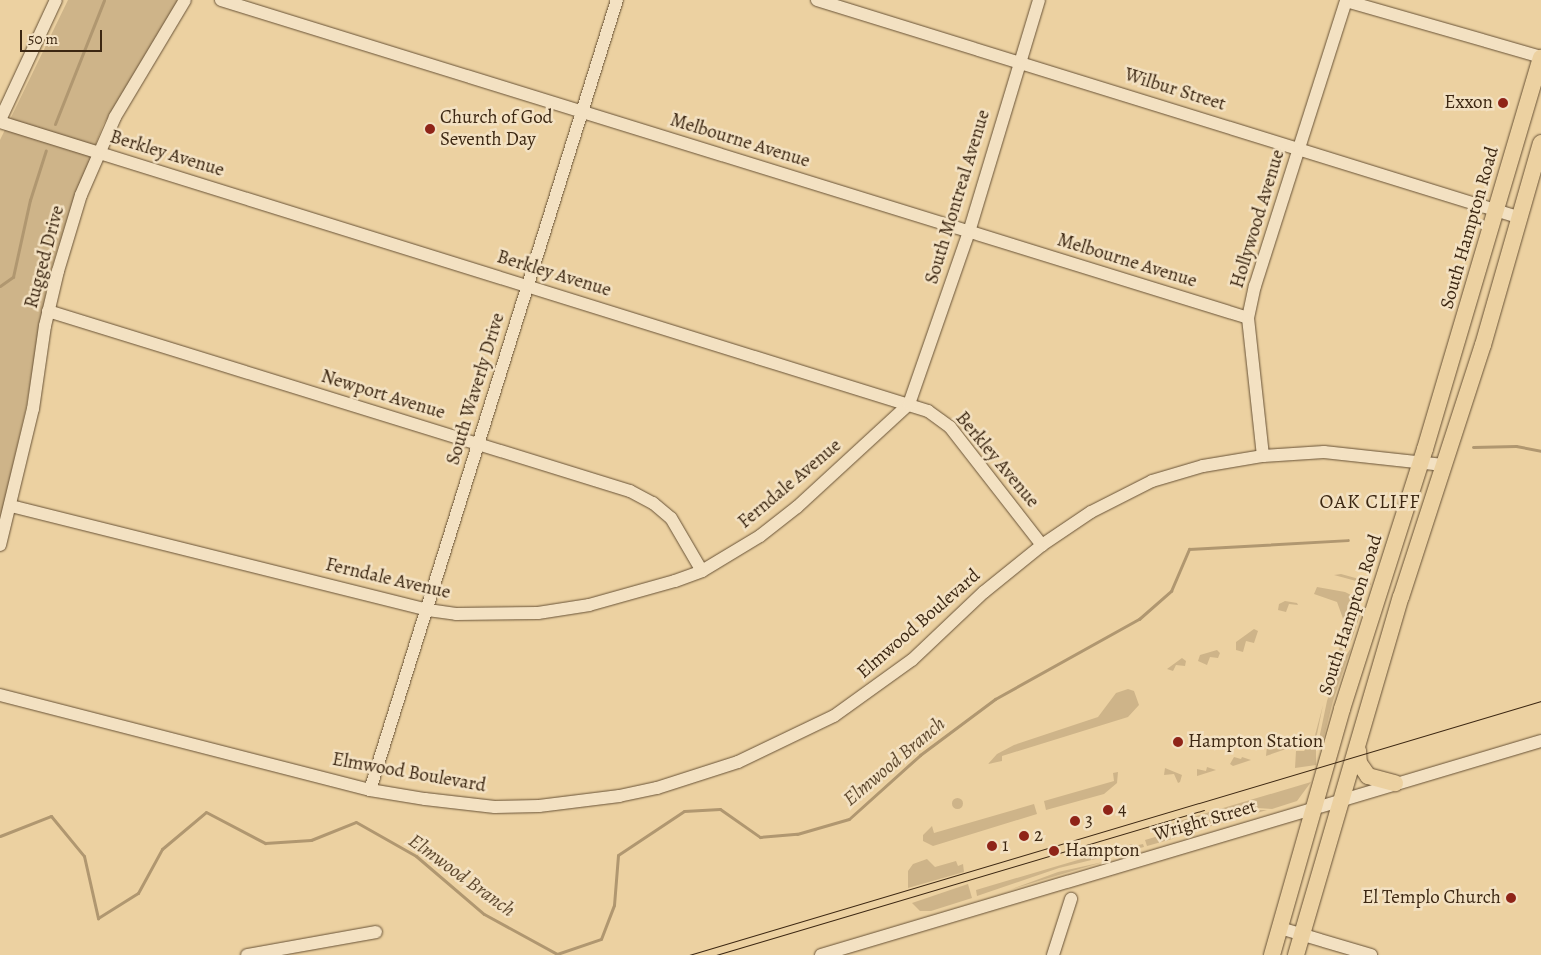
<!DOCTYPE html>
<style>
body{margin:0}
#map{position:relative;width:1541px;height:955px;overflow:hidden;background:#ecd1a1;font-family:Alegreya,serif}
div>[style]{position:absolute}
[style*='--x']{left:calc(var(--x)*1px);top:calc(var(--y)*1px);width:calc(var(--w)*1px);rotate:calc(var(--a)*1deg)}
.green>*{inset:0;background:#ceb489}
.round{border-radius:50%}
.stream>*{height:3px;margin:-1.5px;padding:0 1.5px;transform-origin:1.5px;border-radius:1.5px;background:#b09770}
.roads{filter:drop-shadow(0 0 1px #685236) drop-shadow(0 0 1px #685236)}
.minor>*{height:12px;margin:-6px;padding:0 6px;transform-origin:6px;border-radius:6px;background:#f3e1c2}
.major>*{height:16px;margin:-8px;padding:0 8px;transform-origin:8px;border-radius:8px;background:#ecd1a1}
.tram>*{height:1px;margin:-0.5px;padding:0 0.5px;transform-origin:0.5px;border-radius:0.5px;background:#3c2712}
.dots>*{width:14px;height:14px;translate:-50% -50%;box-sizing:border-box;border:2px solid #f3e1c2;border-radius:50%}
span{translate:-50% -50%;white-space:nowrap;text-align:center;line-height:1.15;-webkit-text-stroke:5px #f3e1c2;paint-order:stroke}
.street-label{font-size:19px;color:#3c2712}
.poi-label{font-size:19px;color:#3c2712}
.right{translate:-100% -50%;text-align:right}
.left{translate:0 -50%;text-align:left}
.neighbourhood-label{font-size:20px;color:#3c2712;letter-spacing:1px}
.water-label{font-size:20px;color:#5f492e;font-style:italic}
.scale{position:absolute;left:20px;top:30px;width:82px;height:22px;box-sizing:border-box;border:2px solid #3c2712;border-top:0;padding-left:6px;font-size:15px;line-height:18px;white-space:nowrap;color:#3c2712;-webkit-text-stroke:4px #f3e1c2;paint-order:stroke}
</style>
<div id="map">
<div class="green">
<i style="clip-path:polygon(68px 0,180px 0,103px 125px,65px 225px,48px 280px,26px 408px,0 521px,0 140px)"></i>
<i style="clip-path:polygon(1341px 574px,1370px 582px,1371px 585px,1334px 575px)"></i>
<i style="clip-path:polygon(1317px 587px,1345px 592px,1353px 596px,1362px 609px,1352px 639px,1334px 669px,1345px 624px,1337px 602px,1314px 594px)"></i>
<i style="clip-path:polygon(1285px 601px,1297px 603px,1298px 605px,1289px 604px,1286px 612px,1278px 610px,1279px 604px)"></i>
<i style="clip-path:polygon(1254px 629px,1258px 631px,1254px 643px,1246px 641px,1243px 652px,1236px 650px,1236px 642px)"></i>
<i style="clip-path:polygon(1351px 648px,1333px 701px,1321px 748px,1319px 739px,1327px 701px,1337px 669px)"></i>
<i style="clip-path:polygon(1217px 650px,1220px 653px,1218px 658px,1210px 657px,1207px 665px,1198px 661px,1200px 655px)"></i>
<i style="clip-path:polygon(1182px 658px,1186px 661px,1185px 666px,1176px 665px,1173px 671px,1167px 669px)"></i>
<i style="clip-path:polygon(1128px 689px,1134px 691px,1139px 705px,1128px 717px,1002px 756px,1002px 761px,988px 764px,997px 754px,1014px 745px,1098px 717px,1116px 693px)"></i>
<i style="clip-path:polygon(1323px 705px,1316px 739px,1316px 765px,1295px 768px,1296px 751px,1304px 751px,1314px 739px)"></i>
<i style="clip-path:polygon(1267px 746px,1276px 749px,1277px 746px,1286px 749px,1266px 756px)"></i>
<i style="clip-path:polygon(1234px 757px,1241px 759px,1242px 757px,1251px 760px,1233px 766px,1230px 764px)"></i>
<i style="clip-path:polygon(1207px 767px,1216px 770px,1197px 776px,1197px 769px,1206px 771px)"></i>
<i style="clip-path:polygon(1165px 768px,1182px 775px,1180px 782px,1178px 783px,1174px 774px,1164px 775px)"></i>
<i style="clip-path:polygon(1118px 772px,1117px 783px,1104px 794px,1046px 810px,1044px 801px,1114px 781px,1113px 773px)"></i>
<i style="clip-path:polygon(1311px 782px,1297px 801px,1272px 809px,1244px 807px,1211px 815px,1172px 839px,1147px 846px,1145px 840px,1172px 832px,1169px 824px)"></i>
<i class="round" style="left:951.5px;top:797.5px;width:11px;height:11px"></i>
<i style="clip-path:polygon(1034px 804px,1037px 814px,933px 846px,923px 841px,923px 835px,932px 826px,934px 833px)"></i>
<i style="clip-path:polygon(1244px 810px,1267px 810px,1183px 834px,1203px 821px)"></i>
<i style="clip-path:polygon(1132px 844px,1134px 846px,1143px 844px,1144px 847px,1059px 868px,977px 896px,976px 890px)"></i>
<i style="clip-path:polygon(927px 859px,935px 867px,956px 861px,958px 866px,963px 864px,964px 872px,908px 888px,908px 871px,913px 864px)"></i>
<i style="clip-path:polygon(1103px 862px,1012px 889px,1058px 872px)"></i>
<i style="clip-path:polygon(968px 884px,972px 898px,931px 911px,920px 911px,912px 903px)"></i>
</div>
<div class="stream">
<i style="--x:55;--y:124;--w:133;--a:-68.4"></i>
<i style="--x:0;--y:286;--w:16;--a:-35"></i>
<i style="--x:13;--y:277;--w:79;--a:-77.6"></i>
<i style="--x:30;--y:200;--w:52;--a:-72.3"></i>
<i style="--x:1473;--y:447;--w:43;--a:-1.3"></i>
<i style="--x:1516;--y:446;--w:25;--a:11"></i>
<i style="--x:0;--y:836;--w:55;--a:-21.4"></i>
<i style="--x:51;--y:816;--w:52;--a:50.5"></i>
<i style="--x:84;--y:856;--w:64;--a:77.3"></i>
<i style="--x:98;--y:918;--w:47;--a:-32"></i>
<i style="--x:138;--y:893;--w:50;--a:-61.4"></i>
<i style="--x:162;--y:849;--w:57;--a:-40.1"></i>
<i style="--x:206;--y:812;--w:67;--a:27.7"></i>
<i style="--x:265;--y:843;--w:46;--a:-3.7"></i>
<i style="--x:311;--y:840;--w:48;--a:-21.8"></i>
<i style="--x:356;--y:822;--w:69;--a:29.5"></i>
<i style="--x:416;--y:856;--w:89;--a:40.5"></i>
<i style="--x:484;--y:914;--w:83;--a:28.7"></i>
<i style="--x:557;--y:954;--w:46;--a:-18.8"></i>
<i style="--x:601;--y:939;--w:36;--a:-69"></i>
<i style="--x:614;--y:905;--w:50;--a:-85.4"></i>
<i style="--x:618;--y:855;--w:79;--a:-33.7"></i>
<i style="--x:684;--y:811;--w:36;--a:-3"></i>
<i style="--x:720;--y:809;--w:49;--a:35"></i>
<i style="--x:760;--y:837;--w:37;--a:-5"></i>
<i style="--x:797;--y:834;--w:54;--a:-16.1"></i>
<i style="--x:849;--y:819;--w:96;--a:-42"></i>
<i style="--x:920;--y:755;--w:94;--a:-36.7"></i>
<i style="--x:995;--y:699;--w:165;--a:-29.1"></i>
<i style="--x:1139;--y:619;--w:43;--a:-41.2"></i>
<i style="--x:1171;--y:591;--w:46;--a:-66.8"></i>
<i style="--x:1189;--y:549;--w:159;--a:-3.2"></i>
</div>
<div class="roads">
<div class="minor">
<i style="--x:221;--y:0;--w:1075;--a:17.2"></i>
<i style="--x:817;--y:0;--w:737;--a:17.21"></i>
<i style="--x:1346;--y:1;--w:203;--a:16"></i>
<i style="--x:0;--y:120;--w:132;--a:-65"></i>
<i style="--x:0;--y:122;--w:972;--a:17.3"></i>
<i style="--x:928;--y:411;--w:27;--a:36"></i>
<i style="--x:950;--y:427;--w:150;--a:52.1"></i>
<i style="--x:48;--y:311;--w:609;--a:17.19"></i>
<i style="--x:630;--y:491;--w:26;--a:28"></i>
<i style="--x:653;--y:503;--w:23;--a:40"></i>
<i style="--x:671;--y:518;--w:61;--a:59.7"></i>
<i style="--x:1263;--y:456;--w:139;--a:-96.2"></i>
<i style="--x:1248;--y:318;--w:33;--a:-78"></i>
<i style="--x:1255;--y:286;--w:300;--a:-72.3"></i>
<i style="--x:11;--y:506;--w:430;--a:14"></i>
<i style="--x:428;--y:610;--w:28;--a:8"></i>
<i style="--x:456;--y:614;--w:82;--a:-0.7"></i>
<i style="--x:538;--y:613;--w:52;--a:-8.9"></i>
<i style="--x:589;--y:605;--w:89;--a:-15.6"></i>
<i style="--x:675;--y:581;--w:29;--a:-20"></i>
<i style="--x:702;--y:571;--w:68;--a:-31.1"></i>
<i style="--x:760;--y:536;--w:47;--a:-38.1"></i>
<i style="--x:797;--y:507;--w:152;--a:-42.6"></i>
<i style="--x:909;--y:404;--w:182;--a:-70.8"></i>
<i style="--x:969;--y:232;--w:242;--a:-73.2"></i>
<i style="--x:0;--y:545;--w:140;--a:-76.4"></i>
<i style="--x:33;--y:409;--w:84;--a:-81.8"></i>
<i style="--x:45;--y:326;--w:57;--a:-76.7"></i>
<i style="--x:58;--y:271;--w:79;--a:-73.2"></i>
<i style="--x:81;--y:195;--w:85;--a:-66.4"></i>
<i style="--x:115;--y:117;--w:136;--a:-59.1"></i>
<i style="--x:0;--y:695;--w:382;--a:14.4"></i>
<i style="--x:370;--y:790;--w:56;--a:9.3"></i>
<i style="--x:425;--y:799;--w:70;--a:6.5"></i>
<i style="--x:495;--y:807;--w:44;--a:-1.3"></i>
<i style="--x:539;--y:806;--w:81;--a:-7.1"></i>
<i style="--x:619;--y:796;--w:39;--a:-12"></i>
<i style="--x:657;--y:788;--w:85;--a:-17.8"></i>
<i style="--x:738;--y:762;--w:106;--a:-25.6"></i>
<i style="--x:834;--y:716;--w:96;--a:-35.7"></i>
<i style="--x:912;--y:660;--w:99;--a:-43.4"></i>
<i style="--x:984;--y:592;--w:75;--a:-39"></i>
<i style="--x:1042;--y:545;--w:59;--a:-34"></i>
<i style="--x:1091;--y:512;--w:68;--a:-26.9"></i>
<i style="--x:1152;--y:481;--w:53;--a:-16.4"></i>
<i style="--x:1203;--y:466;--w:61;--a:-9.5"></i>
<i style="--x:1263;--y:456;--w:61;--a:-3.8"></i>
<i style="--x:1324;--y:452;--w:120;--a:6.2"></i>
<i style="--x:370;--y:790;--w:828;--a:-72.64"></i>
<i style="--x:1280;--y:928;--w:95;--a:16.5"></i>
<i style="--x:247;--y:955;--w:131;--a:-10.1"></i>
<i style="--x:821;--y:955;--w:751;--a:-16.55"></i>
<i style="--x:1053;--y:955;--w:59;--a:-72.2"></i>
</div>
<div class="major">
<i style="--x:1358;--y:750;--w:13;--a:86"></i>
<i style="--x:1359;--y:763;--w:16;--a:55"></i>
<i style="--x:1368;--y:776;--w:28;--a:15"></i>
<i style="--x:1272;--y:955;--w:256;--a:-74.1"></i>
<i style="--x:1342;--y:709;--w:273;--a:-72.3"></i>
<i style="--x:1425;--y:449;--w:408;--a:-73.5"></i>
<i style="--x:1296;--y:955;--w:373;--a:-73.7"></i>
<i style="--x:1401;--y:597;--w:265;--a:-72"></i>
<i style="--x:1483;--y:345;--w:210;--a:-74"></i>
</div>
</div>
<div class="tram">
<i style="--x:689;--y:955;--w:889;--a:-16.6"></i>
<i style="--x:716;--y:955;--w:509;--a:-16.55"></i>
</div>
<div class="dots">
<i style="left:1503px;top:103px;background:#8f2418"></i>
<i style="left:430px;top:129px;background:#8f2418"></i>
<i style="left:1178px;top:742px;background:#8f2418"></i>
<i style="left:1108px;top:810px;background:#8f2418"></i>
<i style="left:1075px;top:821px;background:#8f2418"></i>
<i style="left:1024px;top:836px;background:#8f2418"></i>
<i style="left:992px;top:846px;background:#8f2418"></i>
<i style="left:1054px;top:851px;background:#8f2418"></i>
<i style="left:1511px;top:898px;background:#8f2418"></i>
</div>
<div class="street-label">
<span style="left:1175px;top:90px;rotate:17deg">Wilbur Street</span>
<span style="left:740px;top:141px;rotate:17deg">Melbourne Avenue</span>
<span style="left:167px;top:154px;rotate:17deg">Berkley Avenue</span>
<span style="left:958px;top:197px;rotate:-73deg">South Montreal Avenue</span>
<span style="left:1258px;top:219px;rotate:-73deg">Hollywood Avenue</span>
<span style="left:1470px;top:228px;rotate:-74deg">South Hampton Road</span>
<span style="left:45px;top:257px;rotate:-75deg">Rugged Drive</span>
<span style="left:1127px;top:261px;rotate:17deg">Melbourne Avenue</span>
<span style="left:554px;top:274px;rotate:17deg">Berkley Avenue</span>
<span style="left:476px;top:389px;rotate:-73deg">South Waverly Drive</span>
<span style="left:383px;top:395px;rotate:17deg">Newport Avenue</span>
<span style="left:997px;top:460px;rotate:50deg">Berkley Avenue</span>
<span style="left:790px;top:484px;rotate:-40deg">Ferndale Avenue</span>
<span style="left:388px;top:579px;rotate:13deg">Ferndale Avenue</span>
<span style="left:1351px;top:615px;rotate:-72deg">South Hampton Road</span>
<span style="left:919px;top:624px;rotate:-41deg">Elmwood Boulevard</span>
<span style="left:409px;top:773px;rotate:10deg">Elmwood Boulevard</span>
<span style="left:1205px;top:821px;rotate:-16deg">Wright Street</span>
</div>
<div class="poi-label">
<span class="right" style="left:1493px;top:103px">Exxon</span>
<span class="left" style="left:440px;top:129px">Church of God<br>Seventh Day</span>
<span class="left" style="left:1188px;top:742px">Hampton Station</span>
<span class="left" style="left:1118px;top:810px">4</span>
<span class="left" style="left:1085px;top:821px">3</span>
<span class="left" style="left:1034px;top:836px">2</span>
<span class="left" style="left:1002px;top:846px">1</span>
<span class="left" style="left:1065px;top:851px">Hampton</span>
<span class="right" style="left:1501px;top:898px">El Templo Church</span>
</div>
<div class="neighbourhood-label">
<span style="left:1370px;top:501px">OAK CLIFF</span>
</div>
<div class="water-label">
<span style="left:894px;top:761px;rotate:-40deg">Elmwood Branch</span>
<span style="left:462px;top:875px;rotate:36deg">Elmwood Branch</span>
</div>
<div class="scale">50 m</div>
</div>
